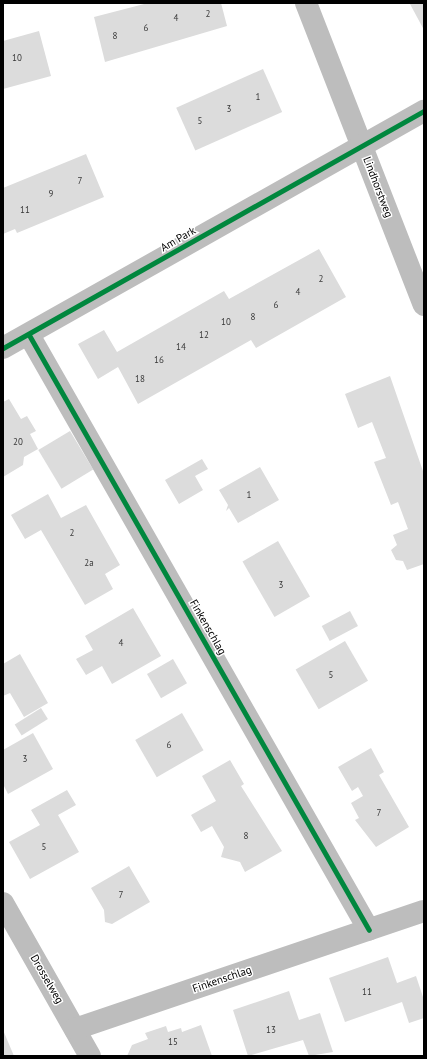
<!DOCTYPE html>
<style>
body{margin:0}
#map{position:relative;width:427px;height:1059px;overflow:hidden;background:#fff;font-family:"PT Sans",sans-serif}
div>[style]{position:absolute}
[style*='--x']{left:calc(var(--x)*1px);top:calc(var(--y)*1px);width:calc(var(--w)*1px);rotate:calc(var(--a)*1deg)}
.building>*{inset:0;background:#dcdcdc;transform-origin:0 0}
.street>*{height:22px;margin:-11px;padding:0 11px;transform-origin:11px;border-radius:11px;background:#bdbdbd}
.cycleway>*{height:5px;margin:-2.5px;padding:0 2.5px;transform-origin:2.5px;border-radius:2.5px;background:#00873e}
span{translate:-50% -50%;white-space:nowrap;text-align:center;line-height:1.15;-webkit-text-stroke:3px #fff;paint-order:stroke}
.number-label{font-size:9px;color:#373737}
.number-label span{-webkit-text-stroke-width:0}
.street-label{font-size:11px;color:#000}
.frame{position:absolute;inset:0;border:4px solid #000;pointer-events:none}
</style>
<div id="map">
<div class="building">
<i style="clip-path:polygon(148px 3px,221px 3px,227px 26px,105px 62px,94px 17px)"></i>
<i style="clip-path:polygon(424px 3px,424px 30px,410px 4px)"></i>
<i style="clip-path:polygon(39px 31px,51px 76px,3px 89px,3px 41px)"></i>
<i style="left:263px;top:69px;width:47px;height:95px;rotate:66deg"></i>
<i style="clip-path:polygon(86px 154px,104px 197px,17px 233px,15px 229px,3px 234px,3px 188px)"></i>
<i style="clip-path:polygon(319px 249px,346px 297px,256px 348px,251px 340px,138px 404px,118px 367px,98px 379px,78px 344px,104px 330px,117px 352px,224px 291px,229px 299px)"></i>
<i style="clip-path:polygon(390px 376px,424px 474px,424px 564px,407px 570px,403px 561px,396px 560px,391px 550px,397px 545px,393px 535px,408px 529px,398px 502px,391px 505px,374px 462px,386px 458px,372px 422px,358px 428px,345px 394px)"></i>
<i style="clip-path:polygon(9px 399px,21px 419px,27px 416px,36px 431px,30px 434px,38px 449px,24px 457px,23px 465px,3px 477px,3px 402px)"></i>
<i style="left:70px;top:431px;width:45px;height:37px;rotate:59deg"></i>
<i style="clip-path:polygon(202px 459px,208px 469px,195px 476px,203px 490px,179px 504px,165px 480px)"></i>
<i style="clip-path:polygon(260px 467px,279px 500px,238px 523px,229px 508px,226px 511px,228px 505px,219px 490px)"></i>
<i style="clip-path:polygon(48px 494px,61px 518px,86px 505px,120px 565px,105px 574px,113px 589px,85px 605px,41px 530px,25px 539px,11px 515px)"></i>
<i style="left:278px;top:541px;width:64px;height:41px;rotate:60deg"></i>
<i style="clip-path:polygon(133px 608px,161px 656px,112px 684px,102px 666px,86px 675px,76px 659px,93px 650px,85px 636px)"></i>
<i style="left:350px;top:611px;width:17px;height:32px;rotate:62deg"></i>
<i style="left:345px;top:641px;width:46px;height:57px;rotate:60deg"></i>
<i style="clip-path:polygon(20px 654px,48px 703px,24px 717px,10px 693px,3px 696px,3px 664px)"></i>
<i style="left:173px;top:659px;width:28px;height:30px;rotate:60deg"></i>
<i style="left:41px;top:708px;width:13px;height:31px;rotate:58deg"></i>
<i style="left:182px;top:713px;width:43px;height:54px;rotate:60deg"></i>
<i style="clip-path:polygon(33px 733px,53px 769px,8px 794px,3px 784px,3px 750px)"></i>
<i style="clip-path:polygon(371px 748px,384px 772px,379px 775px,409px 827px,376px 847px,355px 820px,359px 818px,351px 803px,363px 796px,358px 787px,352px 791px,338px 767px)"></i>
<i style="clip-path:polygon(230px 760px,244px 784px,241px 786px,282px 851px,245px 872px,240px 862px,221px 857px,224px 847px,212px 826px,201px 832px,191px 815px,216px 801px,202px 776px)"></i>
<i style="clip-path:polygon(67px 790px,76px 805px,58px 815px,79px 852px,30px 879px,9px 842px,40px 825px,31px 810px)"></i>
<i style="clip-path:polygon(129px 866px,150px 902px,112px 924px,105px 922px,104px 910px,91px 888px)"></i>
<i style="clip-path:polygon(388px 957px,397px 983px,416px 976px,424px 1000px,424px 1018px,409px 1023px,402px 1002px,345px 1022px,329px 978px)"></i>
<i style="clip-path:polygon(289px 991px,299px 1020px,320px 1013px,333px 1052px,309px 1056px,303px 1040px,248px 1056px,233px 1010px)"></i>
<i style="clip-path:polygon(201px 1025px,212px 1056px,127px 1056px,132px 1045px,148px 1039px,145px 1033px,166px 1026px,168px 1032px,181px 1028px,182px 1032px)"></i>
<i style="clip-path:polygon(3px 1030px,14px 1056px,3px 1056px)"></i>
</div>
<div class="street">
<i style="--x:306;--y:3;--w:324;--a:68.7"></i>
<i style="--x:29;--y:335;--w:685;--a:60.26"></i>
<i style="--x:3;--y:348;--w:483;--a:-29.4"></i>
<i style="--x:3;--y:903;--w:176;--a:60.4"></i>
<i style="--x:75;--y:1029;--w:368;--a:-18.7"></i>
</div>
<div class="cycleway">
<i style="--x:29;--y:335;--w:685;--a:60.26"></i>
<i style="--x:3;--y:348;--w:483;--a:-29.4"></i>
</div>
<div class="number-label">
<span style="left:208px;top:14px">2</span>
<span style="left:176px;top:18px">4</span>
<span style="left:146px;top:28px">6</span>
<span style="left:115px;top:36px">8</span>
<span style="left:17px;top:58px">10</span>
<span style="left:258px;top:97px">1</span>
<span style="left:229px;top:109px">3</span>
<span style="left:200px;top:121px">5</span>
<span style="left:80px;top:181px">7</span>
<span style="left:51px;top:194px">9</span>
<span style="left:25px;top:210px">11</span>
<span style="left:321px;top:279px">2</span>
<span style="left:298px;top:292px">4</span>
<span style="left:276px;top:305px">6</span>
<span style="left:253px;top:317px">8</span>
<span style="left:226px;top:322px">10</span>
<span style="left:204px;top:335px">12</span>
<span style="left:181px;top:347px">14</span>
<span style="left:159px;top:360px">16</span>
<span style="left:140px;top:379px">18</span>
<span style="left:18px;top:442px">20</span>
<span style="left:249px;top:495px">1</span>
<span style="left:72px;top:533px">2</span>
<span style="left:89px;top:563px">2a</span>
<span style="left:281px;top:585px">3</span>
<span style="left:121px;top:643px">4</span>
<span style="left:331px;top:675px">5</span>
<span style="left:169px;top:745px">6</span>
<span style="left:25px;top:759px">3</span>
<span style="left:379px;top:813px">7</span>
<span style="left:246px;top:836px">8</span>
<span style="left:44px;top:847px">5</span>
<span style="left:121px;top:895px">7</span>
<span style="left:367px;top:992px">11</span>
<span style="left:271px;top:1030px">13</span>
<span style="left:173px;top:1042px">15</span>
</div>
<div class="street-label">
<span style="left:378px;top:187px;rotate:69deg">Lindhorstweg</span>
<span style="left:178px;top:239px;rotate:-30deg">Am Park</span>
<span style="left:208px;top:627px;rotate:60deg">Finkenschlag</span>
<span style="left:47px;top:979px;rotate:60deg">Drosselweg</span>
<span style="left:222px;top:979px;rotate:-19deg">Finkenschlag</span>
</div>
<div class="frame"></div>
</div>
